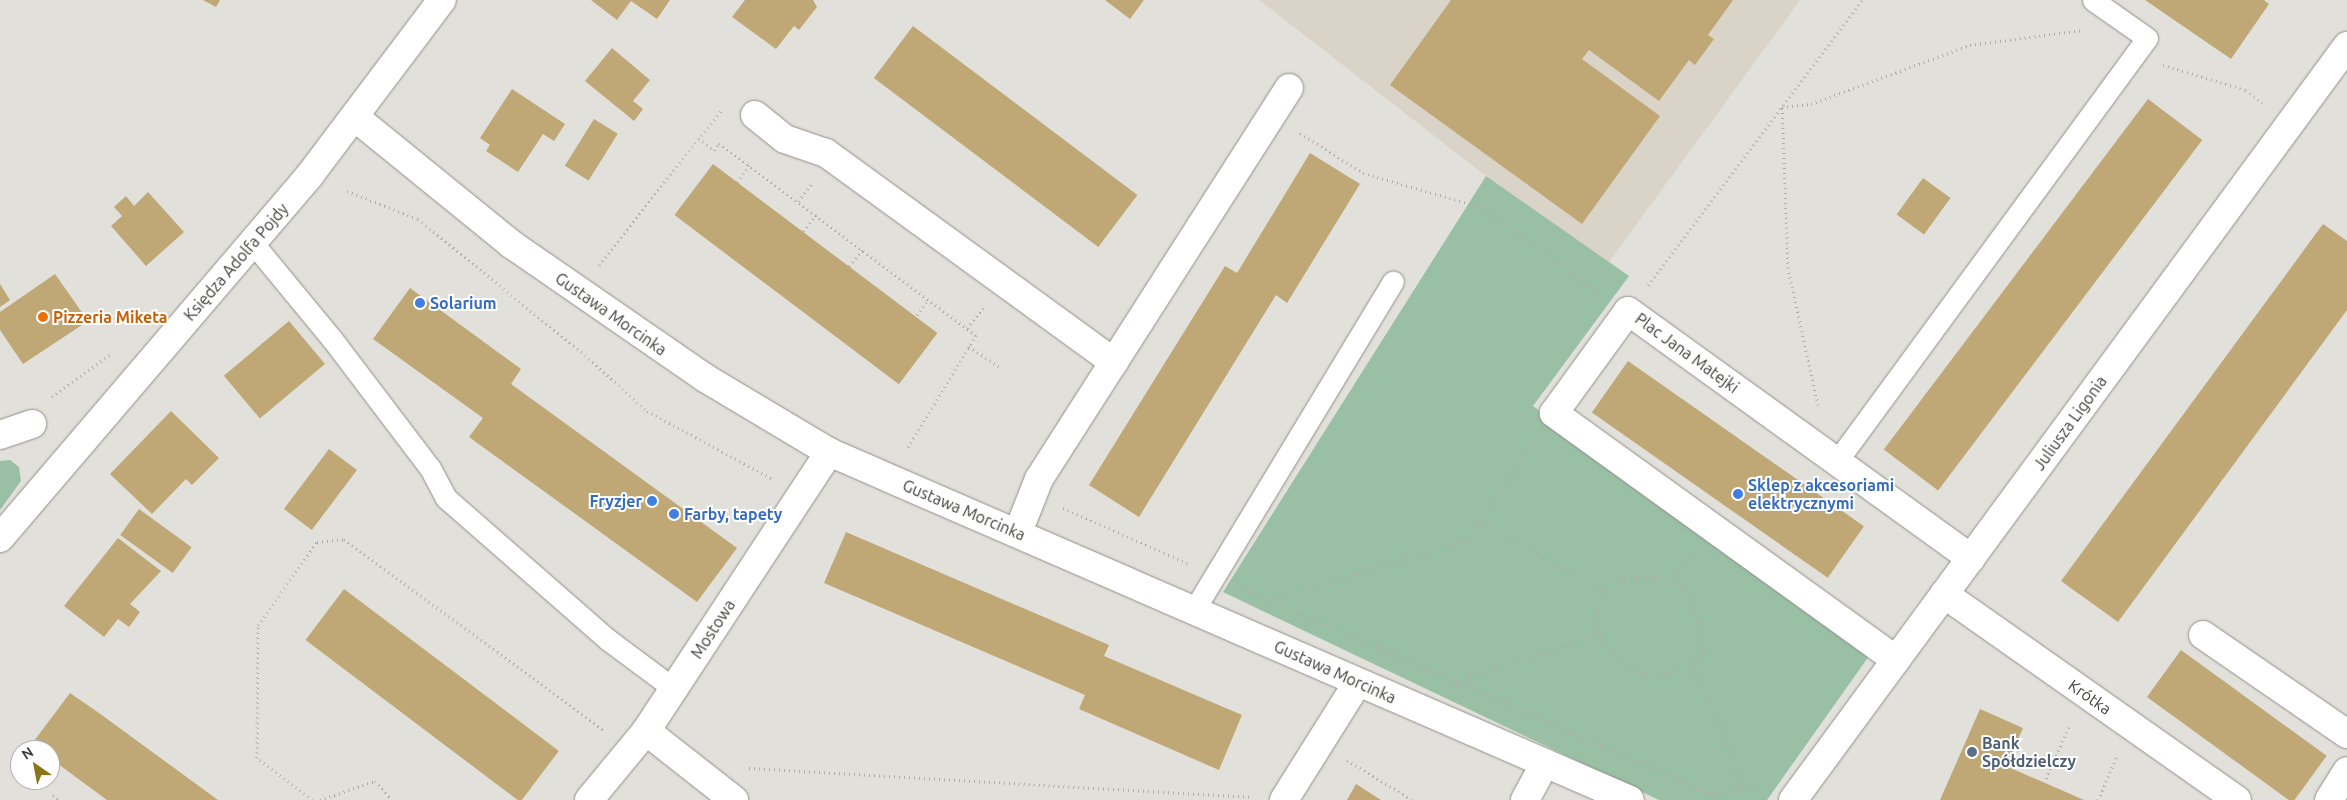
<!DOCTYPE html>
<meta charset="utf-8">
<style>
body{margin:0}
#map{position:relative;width:2347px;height:800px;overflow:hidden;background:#e2e0da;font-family:Ubuntu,sans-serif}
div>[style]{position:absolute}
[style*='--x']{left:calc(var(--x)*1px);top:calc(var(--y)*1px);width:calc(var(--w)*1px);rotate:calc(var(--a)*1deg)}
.built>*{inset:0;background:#d9d4c7}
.green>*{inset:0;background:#99c0a4}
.building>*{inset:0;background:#bfa876;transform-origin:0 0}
.path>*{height:3px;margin-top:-1.5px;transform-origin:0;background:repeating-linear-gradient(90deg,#adaca7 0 1px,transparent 0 5px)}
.roads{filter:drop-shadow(0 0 1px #928f8a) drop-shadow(0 0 1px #928f8a)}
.lane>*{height:21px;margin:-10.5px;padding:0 10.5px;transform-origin:10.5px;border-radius:10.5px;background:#fff}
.street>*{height:28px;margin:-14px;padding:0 14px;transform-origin:14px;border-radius:14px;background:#fff}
.secondary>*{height:28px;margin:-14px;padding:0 14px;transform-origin:14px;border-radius:14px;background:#fff}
.dots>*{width:14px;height:14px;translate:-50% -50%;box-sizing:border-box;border:2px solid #fff;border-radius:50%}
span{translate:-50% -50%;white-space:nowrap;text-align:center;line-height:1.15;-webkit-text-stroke:4px #fff;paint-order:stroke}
.street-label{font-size:16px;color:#3e3d3b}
.shop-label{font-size:16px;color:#366cbe;font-weight:700}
.left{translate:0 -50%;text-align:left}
.right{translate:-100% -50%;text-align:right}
.food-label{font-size:16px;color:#c56008;font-weight:700}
.service-label{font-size:16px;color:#4e5e75;font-weight:700}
.north{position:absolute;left:10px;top:740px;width:50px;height:50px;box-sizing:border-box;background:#fff;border:1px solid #b2b1b1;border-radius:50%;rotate:327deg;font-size:14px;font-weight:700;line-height:20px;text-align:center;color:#3e3d3b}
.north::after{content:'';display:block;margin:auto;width:18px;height:22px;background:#887619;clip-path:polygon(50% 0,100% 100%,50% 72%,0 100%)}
</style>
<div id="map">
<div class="built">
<i style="clip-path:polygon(1259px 0,1800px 0,1609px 262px,1486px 176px)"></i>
</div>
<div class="green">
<i style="clip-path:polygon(1486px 176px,1629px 276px,1533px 406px,1869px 656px,1767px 800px,1659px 800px,1223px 592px)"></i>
<i style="clip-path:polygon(10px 460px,19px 467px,21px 481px,0 510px,0 461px)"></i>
</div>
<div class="building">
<i style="clip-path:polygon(203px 0,220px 0,216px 7px)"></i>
<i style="clip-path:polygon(591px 0,670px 0,657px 19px,631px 1px,617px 20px)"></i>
<i style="clip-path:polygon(745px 0,813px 0,817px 7px,799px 30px,794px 26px,776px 49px,732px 17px)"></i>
<i style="clip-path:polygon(1105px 0,1144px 0,1130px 19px)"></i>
<i style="clip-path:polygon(1451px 0,1733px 0,1708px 35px,1714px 39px,1695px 65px,1689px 60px,1659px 101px,1589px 50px,1582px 59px,1660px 116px,1582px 224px,1390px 85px)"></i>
<i style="clip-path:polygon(2145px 0,2264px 0,2269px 4px,2231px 59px)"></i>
<i style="left:913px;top:26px;width:281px;height:65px;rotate:37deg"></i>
<i style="clip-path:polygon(612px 48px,650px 80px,633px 101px,643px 109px,634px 121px,585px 81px)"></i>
<i style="clip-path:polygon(512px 89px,565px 124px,554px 141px,543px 134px,518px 172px,486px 151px,490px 145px,480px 138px)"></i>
<i style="left:2148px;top:99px;width:68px;height:439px;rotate:37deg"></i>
<i style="left:594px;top:119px;width:28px;height:55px;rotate:32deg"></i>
<i style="clip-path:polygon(1310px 153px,1360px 184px,1287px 303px,1276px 295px,1139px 517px,1089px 485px,1225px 266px,1237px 273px)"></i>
<i style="left:713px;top:164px;width:281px;height:64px;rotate:37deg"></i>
<i style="left:1923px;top:178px;width:34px;height:45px;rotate:36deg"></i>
<i style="clip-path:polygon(148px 192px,184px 232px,146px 266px,111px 226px,122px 216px,114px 207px,126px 196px,134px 206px)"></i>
<i style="clip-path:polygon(2323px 224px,2347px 241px,2347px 310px,2118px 622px,2061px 581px)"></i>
<i style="clip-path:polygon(55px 274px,88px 321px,23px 364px,0 330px,0 312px)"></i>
<i style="clip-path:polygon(0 284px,10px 300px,0 307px)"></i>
<i style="clip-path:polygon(410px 288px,521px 369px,511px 384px,737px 548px,697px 602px,469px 437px,483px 418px,373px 339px)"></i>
<i style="left:289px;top:321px;width:56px;height:85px;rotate:50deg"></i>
<i style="left:1628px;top:361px;width:288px;height:63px;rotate:35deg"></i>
<i style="clip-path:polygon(171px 411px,219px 458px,192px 485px,186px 479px,152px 514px,110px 474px)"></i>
<i style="left:329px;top:449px;width:35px;height:75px;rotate:37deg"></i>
<i style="left:139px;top:509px;width:65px;height:32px;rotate:36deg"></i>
<i style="clip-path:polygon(846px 532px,1109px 645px,1104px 656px,1242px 715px,1219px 770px,1079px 709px,1085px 695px,824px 583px)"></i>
<i style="clip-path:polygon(118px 538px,161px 571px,130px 604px,140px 612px,129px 627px,118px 619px,104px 637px,64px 606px)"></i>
<i style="left:344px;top:589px;width:269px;height:64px;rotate:37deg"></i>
<i style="left:2181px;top:650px;width:180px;height:58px;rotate:36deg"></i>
<i style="clip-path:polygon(70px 693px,99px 713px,218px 800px,107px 800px,50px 758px,50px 750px,31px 745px)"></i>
<i style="clip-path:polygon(1980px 709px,2023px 728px,2006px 766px,2084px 800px,1940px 800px)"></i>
<i style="clip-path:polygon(1356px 784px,1381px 800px,1347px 800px)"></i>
</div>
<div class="path">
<i style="--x:2163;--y:65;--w:87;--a:16.8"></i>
<i style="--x:2246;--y:90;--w:23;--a:38"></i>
<i style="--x:1300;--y:133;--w:75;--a:32.4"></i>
<i style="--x:1363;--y:173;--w:123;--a:16.1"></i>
<i style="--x:1481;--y:207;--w:146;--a:36.1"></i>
<i style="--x:699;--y:138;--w:19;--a:39"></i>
<i style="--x:714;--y:150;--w:9;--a:-54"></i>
<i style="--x:719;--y:143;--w:321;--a:36.8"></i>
<i style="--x:976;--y:335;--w:133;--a:121.2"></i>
<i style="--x:737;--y:182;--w:21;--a:-55"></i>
<i style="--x:347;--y:191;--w:76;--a:21.5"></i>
<i style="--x:418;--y:219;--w:215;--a:39.2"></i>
<i style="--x:585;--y:355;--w:84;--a:42.1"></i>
<i style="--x:647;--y:411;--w:141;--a:28.4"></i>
<i style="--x:798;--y:201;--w:23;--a:-52"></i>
<i style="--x:803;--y:231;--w:21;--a:-51"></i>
<i style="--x:599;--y:265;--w:199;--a:-51.7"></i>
<i style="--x:849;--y:266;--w:21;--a:-51"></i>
<i style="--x:1648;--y:285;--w:356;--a:-53.1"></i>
<i style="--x:917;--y:315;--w:19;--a:-55"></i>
<i style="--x:967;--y:328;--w:26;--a:-51"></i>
<i style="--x:969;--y:346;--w:40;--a:34.9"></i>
<i style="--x:52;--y:397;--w:73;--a:-36.1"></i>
<i style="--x:1818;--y:405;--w:140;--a:-102.4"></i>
<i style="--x:1788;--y:268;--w:161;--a:-92.1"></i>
<i style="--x:1782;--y:107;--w:29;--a:-6"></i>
<i style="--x:1811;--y:104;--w:170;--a:-20.4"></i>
<i style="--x:1970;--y:45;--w:114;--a:-7.6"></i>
<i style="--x:1063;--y:508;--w:136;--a:23.9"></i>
<i style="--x:1480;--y:520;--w:141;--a:30.2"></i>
<i style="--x:1602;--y:591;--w:27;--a:-28"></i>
<i style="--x:1626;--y:578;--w:32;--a:-4"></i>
<i style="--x:1658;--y:576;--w:27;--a:20"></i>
<i style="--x:1683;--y:585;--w:46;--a:65.7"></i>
<i style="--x:1702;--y:627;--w:26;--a:86"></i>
<i style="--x:1704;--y:653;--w:20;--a:139"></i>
<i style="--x:1689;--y:666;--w:20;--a:160"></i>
<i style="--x:1670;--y:673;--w:27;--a:176"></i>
<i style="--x:1643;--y:675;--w:26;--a:-149"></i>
<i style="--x:1621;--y:662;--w:27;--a:-135"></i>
<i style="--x:1602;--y:643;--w:10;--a:-101"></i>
<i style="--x:1600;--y:633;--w:16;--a:-105"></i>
<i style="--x:1596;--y:618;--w:28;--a:-77"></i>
<i style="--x:1671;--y:581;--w:34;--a:-54"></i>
<i style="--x:1243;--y:588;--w:512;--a:23.71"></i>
<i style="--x:1712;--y:794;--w:51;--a:-7.8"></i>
<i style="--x:1270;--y:599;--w:207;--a:-16.6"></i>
<i style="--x:1468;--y:540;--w:120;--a:-55.9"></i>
<i style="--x:1689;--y:666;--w:49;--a:58.2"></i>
<i style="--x:1715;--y:708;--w:86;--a:72.4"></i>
<i style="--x:1453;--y:688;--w:7;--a:-63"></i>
<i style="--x:1456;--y:682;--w:152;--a:-18.8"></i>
<i style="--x:1347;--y:760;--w:76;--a:31.6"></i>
<i style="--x:749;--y:768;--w:504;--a:3.3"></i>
<i style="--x:2044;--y:783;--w:64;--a:-66.2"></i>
<i style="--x:53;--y:795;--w:9;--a:36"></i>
<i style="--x:312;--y:800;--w:69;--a:-142.6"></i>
<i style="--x:257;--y:758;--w:133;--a:-89.6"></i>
<i style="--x:258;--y:625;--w:102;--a:-54.6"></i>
<i style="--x:317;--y:542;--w:27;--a:-6"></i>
<i style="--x:344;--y:539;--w:323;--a:36.4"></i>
<i style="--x:320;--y:800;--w:58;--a:-19.1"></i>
<i style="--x:375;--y:781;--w:25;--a:48"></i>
<i style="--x:1709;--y:800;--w:7;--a:-63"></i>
<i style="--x:2098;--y:800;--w:48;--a:-66.6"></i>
</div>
<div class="roads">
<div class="lane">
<i style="--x:252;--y:242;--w:126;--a:50.5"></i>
<i style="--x:332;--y:339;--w:162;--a:52.8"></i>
<i style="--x:430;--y:468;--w:34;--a:62"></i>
<i style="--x:446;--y:498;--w:214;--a:41.2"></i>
<i style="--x:607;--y:639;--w:84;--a:36.7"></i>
<i style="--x:1837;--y:461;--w:524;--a:-53.76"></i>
<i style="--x:2147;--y:38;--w:66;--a:-144.9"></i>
<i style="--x:1194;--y:610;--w:384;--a:-58.8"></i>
</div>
<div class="street">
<i style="--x:755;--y:115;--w:38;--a:39"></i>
<i style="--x:785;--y:139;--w:43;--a:18.9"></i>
<i style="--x:826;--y:153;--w:356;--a:36"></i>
<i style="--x:356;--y:118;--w:200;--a:39.1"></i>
<i style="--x:511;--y:244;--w:236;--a:34.6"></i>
<i style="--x:705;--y:378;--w:144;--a:30.8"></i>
<i style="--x:829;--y:452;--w:873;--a:23.48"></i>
<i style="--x:0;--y:435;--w:34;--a:-19"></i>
<i style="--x:1018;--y:532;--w:57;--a:-68.4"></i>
<i style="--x:1039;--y:479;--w:464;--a:-57.4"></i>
<i style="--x:1944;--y:594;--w:358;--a:35.1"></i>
<i style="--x:2203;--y:635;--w:175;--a:34.5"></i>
<i style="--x:1896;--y:660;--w:422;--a:-144.2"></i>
<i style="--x:1554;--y:413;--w:126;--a:-54"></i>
<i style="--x:1628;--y:311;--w:423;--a:35.8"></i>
<i style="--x:646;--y:731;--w:112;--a:38.1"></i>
<i style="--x:589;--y:800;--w:89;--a:-50.4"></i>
<i style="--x:646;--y:731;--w:334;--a:-56.7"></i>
<i style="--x:1284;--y:800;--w:139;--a:-57.9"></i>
<i style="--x:1525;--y:800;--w:42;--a:-61.6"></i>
<i style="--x:1793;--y:800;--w:936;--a:-53.69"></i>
<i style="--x:2329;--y:800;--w:34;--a:-58"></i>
</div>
<div class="secondary">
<i style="--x:0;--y:538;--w:477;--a:-49.5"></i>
<i style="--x:310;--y:175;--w:219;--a:-53"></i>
</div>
</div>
<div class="dots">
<i style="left:420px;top:303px;background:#3f7fe0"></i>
<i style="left:43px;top:317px;background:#e8710a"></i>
<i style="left:1738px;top:494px;background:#3f7fe0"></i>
<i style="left:652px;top:501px;background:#3f7fe0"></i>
<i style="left:674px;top:514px;background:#3f7fe0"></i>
<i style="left:1972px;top:752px;background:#5c6f8a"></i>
</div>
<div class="street-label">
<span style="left:236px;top:262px;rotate:-49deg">Księdza Adolfa Pojdy</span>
<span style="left:611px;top:314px;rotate:35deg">Gustawa Morcinka</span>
<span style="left:1687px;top:353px;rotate:36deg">Plac Jana Matejki</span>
<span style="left:2070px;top:423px;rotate:-54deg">Juliusza Ligonia</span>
<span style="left:964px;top:510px;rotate:23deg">Gustawa Morcinka</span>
<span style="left:713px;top:629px;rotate:-57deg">Mostowa</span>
<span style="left:1335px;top:672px;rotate:24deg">Gustawa Morcinka</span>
<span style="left:2090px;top:697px;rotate:35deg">Krótka</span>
</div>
<div class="shop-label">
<span class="left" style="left:430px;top:303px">Solarium</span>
<span class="left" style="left:1748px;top:494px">Sklep z akcesoriami<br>elektrycznymi</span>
<span class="right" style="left:642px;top:501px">Fryzjer</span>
<span class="left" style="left:684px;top:514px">Farby, tapety</span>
</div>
<div class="food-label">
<span class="left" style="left:53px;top:317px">Pizzeria Miketa</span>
</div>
<div class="service-label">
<span class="left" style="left:1982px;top:752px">Bank<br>Spółdzielczy</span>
</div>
<div class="north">N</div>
</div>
